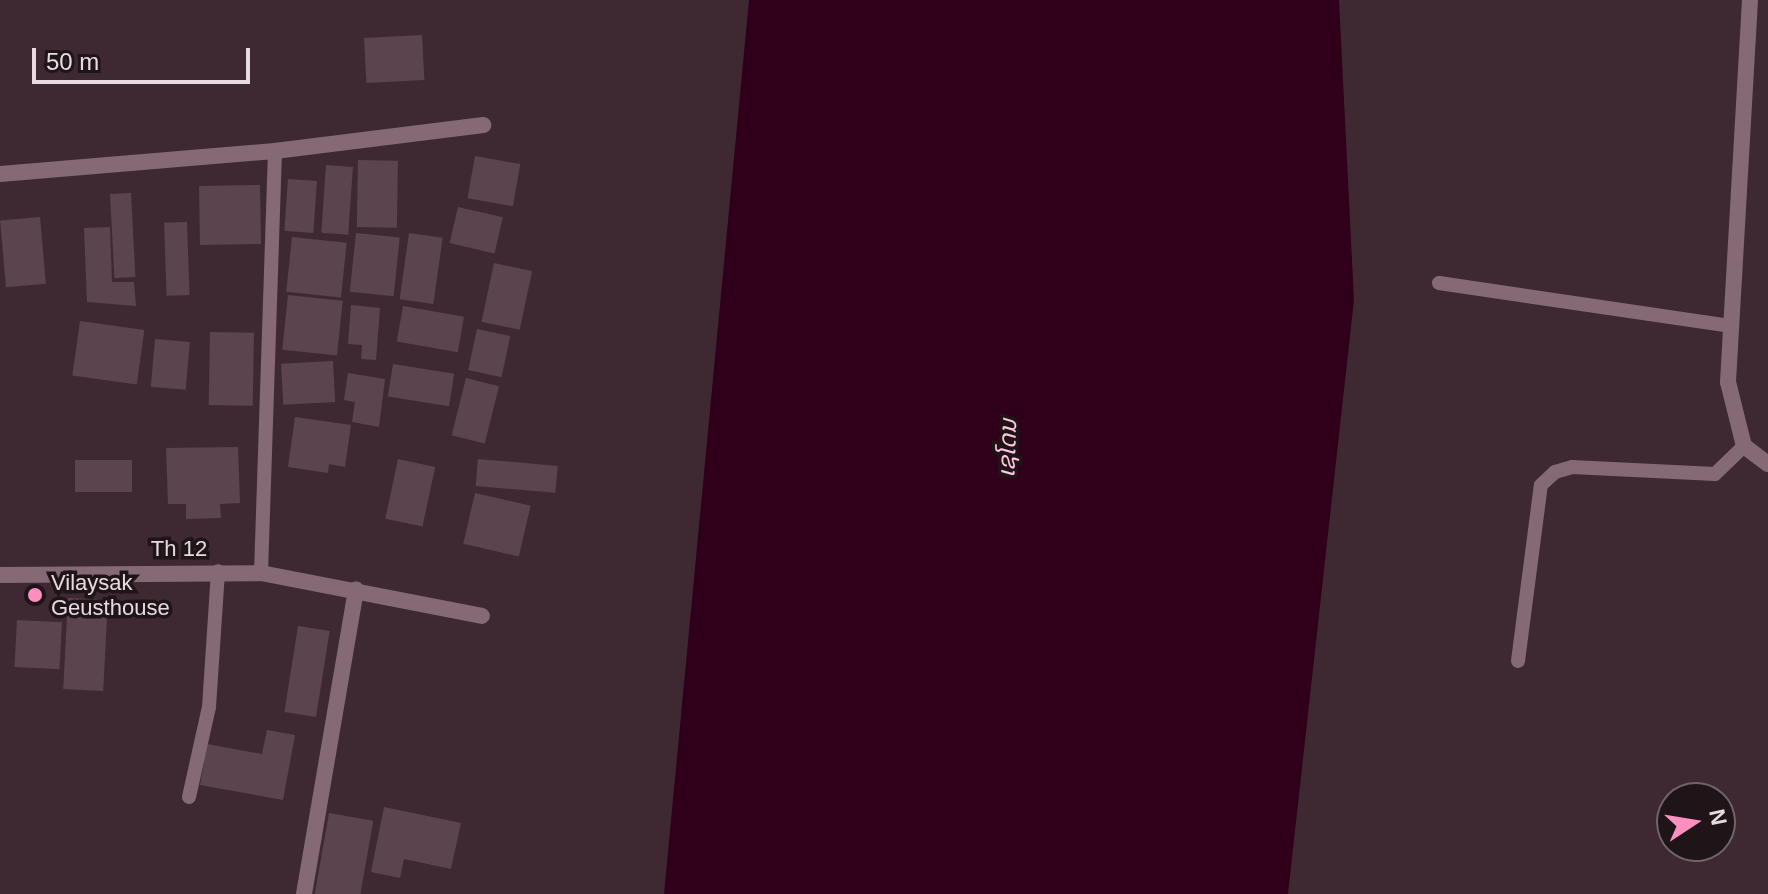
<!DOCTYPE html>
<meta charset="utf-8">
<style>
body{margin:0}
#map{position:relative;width:1768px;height:894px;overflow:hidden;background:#3e2932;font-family:Arial,"Noto Sans Lao",sans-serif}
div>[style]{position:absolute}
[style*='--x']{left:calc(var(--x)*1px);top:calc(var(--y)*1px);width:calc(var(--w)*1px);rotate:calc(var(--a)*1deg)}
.water>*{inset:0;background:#30001a}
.building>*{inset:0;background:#5c444e;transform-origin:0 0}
.lane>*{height:14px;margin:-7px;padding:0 7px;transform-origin:7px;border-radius:7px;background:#856a75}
.street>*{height:16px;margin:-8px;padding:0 8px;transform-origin:8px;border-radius:8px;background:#856a75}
.dots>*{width:22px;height:22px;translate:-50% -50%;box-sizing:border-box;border:4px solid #1f1519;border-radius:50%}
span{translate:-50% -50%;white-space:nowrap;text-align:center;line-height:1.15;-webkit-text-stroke:7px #1f1519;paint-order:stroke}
.street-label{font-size:22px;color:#e8dadf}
.poi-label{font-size:22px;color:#e8dadf}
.left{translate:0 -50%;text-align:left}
.water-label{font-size:24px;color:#ffc8de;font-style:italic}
.north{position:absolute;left:1656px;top:782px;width:80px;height:80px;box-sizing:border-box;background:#1f1519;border:2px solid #6f6468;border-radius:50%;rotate:78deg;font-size:22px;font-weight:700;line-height:32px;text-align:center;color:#e8dadf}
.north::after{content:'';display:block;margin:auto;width:28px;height:36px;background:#fd8ec0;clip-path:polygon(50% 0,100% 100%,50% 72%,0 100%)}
.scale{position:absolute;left:32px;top:48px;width:218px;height:36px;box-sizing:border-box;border:4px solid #e8dadf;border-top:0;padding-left:10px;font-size:24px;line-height:28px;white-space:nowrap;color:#e8dadf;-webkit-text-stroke:6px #1f1519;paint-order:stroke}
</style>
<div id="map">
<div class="water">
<i style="clip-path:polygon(749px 0,1339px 0,1354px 300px,1288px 894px,664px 894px)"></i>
</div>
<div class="building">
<i style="left:422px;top:35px;width:45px;height:58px;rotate:87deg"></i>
<i style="left:475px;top:156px;width:46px;height:43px;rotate:10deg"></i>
<i style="left:358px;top:160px;width:40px;height:67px;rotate:1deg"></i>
<i style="left:326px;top:165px;width:27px;height:68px;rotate:4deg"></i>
<i style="left:288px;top:179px;width:29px;height:52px;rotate:4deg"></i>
<i style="left:260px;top:185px;width:59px;height:61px;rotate:89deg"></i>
<i style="left:131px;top:193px;width:84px;height:21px;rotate:87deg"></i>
<i style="left:458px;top:207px;width:46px;height:37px;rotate:13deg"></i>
<i style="left:40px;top:217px;width:67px;height:40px;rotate:85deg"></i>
<i style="left:187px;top:222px;width:73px;height:23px;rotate:88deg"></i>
<i style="clip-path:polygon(110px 227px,112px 282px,134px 282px,136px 306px,87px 302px,84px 228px)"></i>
<i style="left:356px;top:233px;width:44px;height:59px;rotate:6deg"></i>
<i style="left:409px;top:233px;width:34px;height:67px;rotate:8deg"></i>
<i style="left:292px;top:237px;width:55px;height:55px;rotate:6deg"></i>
<i style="left:494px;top:263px;width:39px;height:60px;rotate:12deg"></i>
<i style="left:288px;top:295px;width:55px;height:55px;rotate:6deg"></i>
<i style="clip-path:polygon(351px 305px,380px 308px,376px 360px,361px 359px,362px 345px,348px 344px)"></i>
<i style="left:403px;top:306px;width:62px;height:36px;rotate:10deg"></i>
<i style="left:80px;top:321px;width:65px;height:55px;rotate:8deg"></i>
<i style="left:477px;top:329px;width:34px;height:42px;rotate:12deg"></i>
<i style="left:210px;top:332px;width:44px;height:73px;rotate:1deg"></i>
<i style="left:155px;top:339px;width:35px;height:48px;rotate:5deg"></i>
<i style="left:333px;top:361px;width:41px;height:52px;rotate:87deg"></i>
<i style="left:393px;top:364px;width:62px;height:33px;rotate:9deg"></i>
<i style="clip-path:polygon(348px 373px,385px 379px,379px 427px,352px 422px,355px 402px,344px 400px)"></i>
<i style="left:466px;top:378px;width:34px;height:59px;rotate:14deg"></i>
<i style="clip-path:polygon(295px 417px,351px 425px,345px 467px,329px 464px,328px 473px,288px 467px)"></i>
<i style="clip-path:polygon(238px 447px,240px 503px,220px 504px,221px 518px,186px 519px,186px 504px,168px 504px,166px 448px)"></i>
<i style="left:398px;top:459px;width:38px;height:61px;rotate:12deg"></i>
<i style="left:478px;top:459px;width:80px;height:27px;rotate:5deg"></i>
<i style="left:132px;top:460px;width:32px;height:57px;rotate:90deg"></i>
<i style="left:475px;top:493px;width:57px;height:52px;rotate:13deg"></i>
<i style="left:68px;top:598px;width:40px;height:91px;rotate:3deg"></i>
<i style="left:17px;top:620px;width:45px;height:47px;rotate:3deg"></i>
<i style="left:298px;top:626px;width:32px;height:87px;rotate:9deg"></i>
<i style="clip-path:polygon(267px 730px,295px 735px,283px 800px,200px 785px,207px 744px,262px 754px)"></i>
<i style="clip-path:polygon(384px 807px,461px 823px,451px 869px,404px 859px,400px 878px,371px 872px)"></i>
<i style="left:329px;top:813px;width:45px;height:82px;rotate:10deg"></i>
</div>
<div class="lane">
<i style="--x:1439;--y:283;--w:294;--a:8.4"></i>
<i style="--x:261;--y:573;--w:422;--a:-88.1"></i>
<i style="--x:1518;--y:661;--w:177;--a:-82.6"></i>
<i style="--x:1541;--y:485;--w:19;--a:-43"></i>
<i style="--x:1555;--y:472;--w:18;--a:-16"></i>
<i style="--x:1572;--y:467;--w:143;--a:2.8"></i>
<i style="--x:1715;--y:474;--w:40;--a:-44"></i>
<i style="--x:189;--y:797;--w:92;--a:-77.5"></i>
<i style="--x:209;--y:707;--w:136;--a:-86.2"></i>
</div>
<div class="street">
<i style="--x:1750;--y:0;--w:383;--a:93.3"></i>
<i style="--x:1728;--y:382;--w:66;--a:76"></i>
<i style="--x:1744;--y:446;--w:30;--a:37"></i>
<i style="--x:0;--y:174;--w:276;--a:-4.8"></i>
<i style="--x:275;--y:151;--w:210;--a:-7.1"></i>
<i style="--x:0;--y:575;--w:261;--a:-0.4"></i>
<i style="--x:261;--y:573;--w:225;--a:11"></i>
<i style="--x:304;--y:894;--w:309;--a:-80.3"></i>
</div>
<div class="dots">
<i style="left:35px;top:595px;background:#fd8ec0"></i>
</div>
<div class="street-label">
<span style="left:179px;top:549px">Th 12</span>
</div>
<div class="poi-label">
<span class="left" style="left:51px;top:595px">Vilaysak<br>Geusthouse</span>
</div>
<div class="water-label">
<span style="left:1007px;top:448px;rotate:-88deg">ເຊໂດນ</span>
</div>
<div class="north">N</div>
<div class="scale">50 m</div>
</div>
